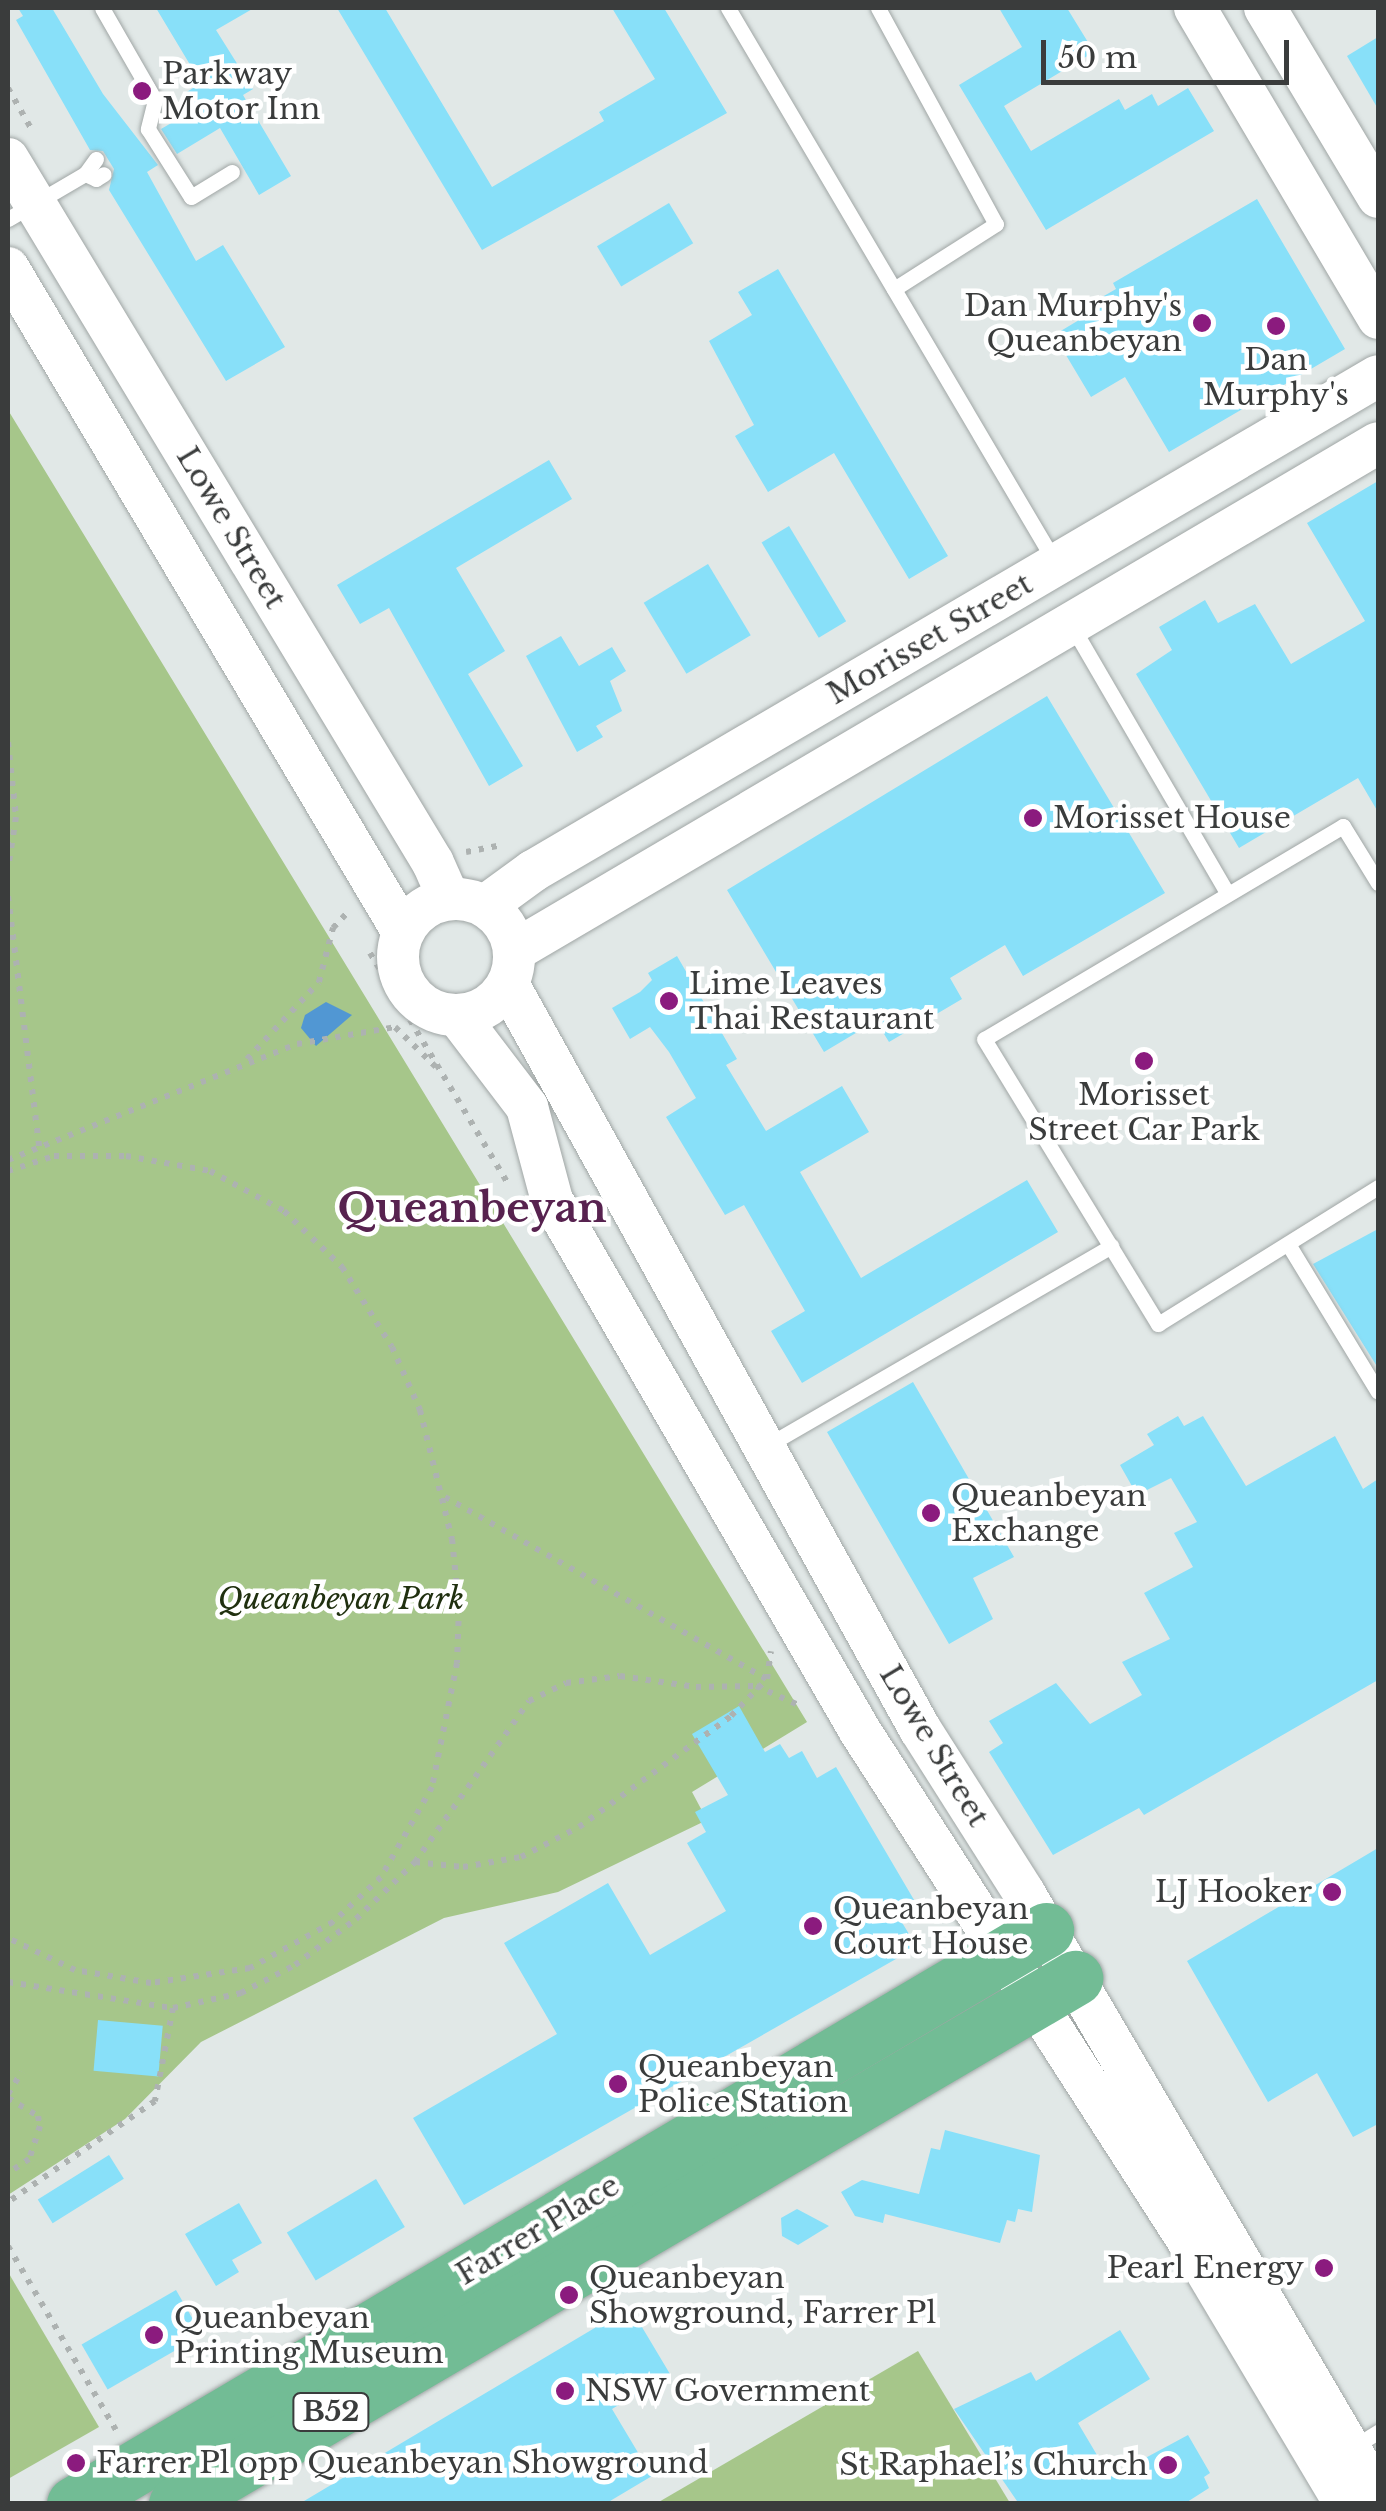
<!DOCTYPE html>
<meta charset="utf-8">
<style>
body{margin:0}
#map{position:relative;width:1386px;height:2511px;overflow:hidden;background:#e1e8e7;font-family:"Libre Baskerville",serif}
div>[style]{position:absolute}
[style*='--x']{left:calc(var(--x)*1px);top:calc(var(--y)*1px);width:calc(var(--w)*1px);rotate:calc(var(--a)*1deg)}
.green>*{inset:0;background:#a6c68a}
.water>*{inset:0;background:#5197d3}
.building>*{inset:0;background:#88e0f9;transform-origin:0 0}
.path>*{height:6px;margin-top:-3px;transform-origin:0;background:repeating-linear-gradient(90deg,#adb2b1 0 5px,transparent 0 13px)}
.roads{filter:drop-shadow(0 0 2px #a0a6a5) drop-shadow(0 0 2px #a0a6a5)}
.lane>*{height:15px;margin:-7.5px;padding:0 7.5px;transform-origin:7.5px;border-radius:7.5px;background:#fff}
.secondary>*{height:42px;margin:-21px;padding:0 21px;transform-origin:21px;border-radius:21px;background:#fff}
.secondary>.ring{margin:-21px;padding:0;box-sizing:content-box;background:none;border:42px solid #fff;border-radius:50%}
.highway>*{height:55px;margin:-27.5px;padding:0 27.5px;transform-origin:27.5px;border-radius:27.5px;background:#72bc95}
.dots>*{width:28px;height:28px;translate:-50% -50%;box-sizing:border-box;border:5px solid #fff;border-radius:50%}
span{translate:-50% -50%;white-space:nowrap;text-align:center;line-height:1.15;-webkit-text-stroke:9px #fff;paint-order:stroke}
.shield-label span{padding:2px 8px;background:#fff;border:2px solid;border-radius:8px;-webkit-text-stroke-width:0}
.shield-label{font-size:28px;color:#3a3c3c;font-weight:700}
.poi-label{font-size:30px;color:#3a3c3c}
.left{translate:0 -50%;text-align:left}
.right{translate:-100% -50%;text-align:right}
.street-label{font-size:30px;color:#3a3c3c}
.park-label{font-size:30px;color:#20300f;font-style:italic}
.district-label{font-size:40px;color:#57224f;font-weight:700}
.frame{position:absolute;inset:0;border:10px solid #3a3c3c;pointer-events:none}
.scale{position:absolute;left:1041px;top:40px;width:248px;height:45px;box-sizing:border-box;border:5px solid #3a3c3c;border-top:0;padding-left:12px;font-size:30px;line-height:35px;white-space:nowrap;color:#3a3c3c;-webkit-text-stroke:8px #fff;paint-order:stroke}
</style>
<div id="map">
<div class="green">
<i style="clip-path:polygon(8px 410px,807px 1722px,692px 1792px,707px 1820px,558px 1892px,444px 1918px,201px 2042px,125px 2119px,8px 2195px)"></i>
<i style="clip-path:polygon(8px 2272px,99px 2427px,8px 2479px)"></i>
<i style="clip-path:polygon(918px 2351px,1010px 2503px,657px 2503px)"></i>
</div>
<div class="water">
<i style="clip-path:polygon(326px 1002px,352px 1015px,316px 1046px,301px 1028px,305px 1015px)"></i>
</div>
<div class="building">
<i style="clip-path:polygon(18px 8px,52px 8px,103px 94px,158px 165px,147px 172px,196px 261px,223px 245px,285px 347px,226px 381px,109px 190px,114px 169px,103px 151px,90px 150px,16px 20px,23px 16px)"></i>
<i style="clip-path:polygon(156px 8px,254px 8px,216px 30px,253px 89px,243px 95px,291px 176px,259px 195px,220px 128px,177px 154px,161px 129px,192px 111px,182px 95px,201px 83px)"></i>
<i style="clip-path:polygon(337px 8px,385px 8px,492px 187px,604px 121px,599px 112px,655px 79px,612px 8px,664px 8px,727px 113px,482px 250px)"></i>
<i style="clip-path:polygon(999px 8px,1067px 8px,1094px 52px,1004px 106px,1031px 151px,1119px 99px,1125px 110px,1152px 94px,1158px 106px,1188px 88px,1214px 131px,1046px 230px,959px 85px,1022px 47px)"></i>
<i style="clip-path:polygon(1378px 37px,1378px 109px,1347px 56px)"></i>
<i style="clip-path:polygon(1257px 199px,1345px 349px,1169px 452px,1125px 377px,1091px 397px,1054px 335px,1094px 311px,1090px 304px,1116px 289px,1113px 283px)"></i>
<i style="left:669px;top:203px;width:47px;height:84px;rotate:59deg"></i>
<i style="clip-path:polygon(778px 269px,948px 556px,909px 579px,834px 453px,768px 492px,735px 436px,754px 425px,709px 341px,752px 315px,738px 292px)"></i>
<i style="clip-path:polygon(549px 460px,572px 499px,456px 568px,505px 651px,468px 674px,523px 766px,489px 786px,389px 608px,360px 624px,337px 585px)"></i>
<i style="clip-path:polygon(1378px 481px,1378px 812px,1358px 778px,1239px 848px,1136px 674px,1172px 650px,1159px 627px,1205px 600px,1218px 623px,1255px 604px,1291px 664px,1365px 621px,1307px 523px)"></i>
<i style="left:789px;top:526px;width:111px;height:32px;rotate:59deg"></i>
<i style="left:708px;top:564px;width:83px;height:75px;rotate:59deg"></i>
<i style="clip-path:polygon(561px 636px,579px 666px,612px 647px,626px 671px,610px 681px,622px 711px,596px 726px,603px 737px,577px 752px,526px 656px)"></i>
<i style="clip-path:polygon(1047px 696px,1165px 893px,1023px 976px,1005px 945px,950px 978px,962px 999px,889px 1042px,876px 1021px,824px 1052px,727px 890px)"></i>
<i style="clip-path:polygon(677px 956px,737px 1059px,726px 1065px,766px 1131px,842px 1086px,869px 1132px,800px 1172px,861px 1278px,1027px 1180px,1058px 1232px,802px 1383px,771px 1331px,805px 1311px,744px 1205px,725px 1215px,666px 1117px,696px 1098px,669px 1052px,650px 1027px,630px 1039px,612px 1008px,640px 992px,652px 980px,648px 973px)"></i>
<i style="clip-path:polygon(1378px 1229px,1378px 1368px,1313px 1264px)"></i>
<i style="clip-path:polygon(913px 1382px,1014px 1557px,973px 1578px,993px 1619px,949px 1644px,827px 1432px)"></i>
<i style="clip-path:polygon(1178px 1416px,1184px 1426px,1203px 1416px,1246px 1486px,1335px 1436px,1363px 1489px,1378px 1479px,1378px 1680px,1144px 1815px,1139px 1808px,1053px 1855px,989px 1752px,1003px 1743px,989px 1721px,1056px 1683px,1090px 1724px,1142px 1695px,1122px 1662px,1170px 1639px,1144px 1593px,1193px 1567px,1174px 1533px,1197px 1522px,1171px 1478px,1137px 1495px,1120px 1465px,1154px 1445px,1147px 1434px)"></i>
<i style="clip-path:polygon(739px 1706px,765px 1752px,780px 1744px,789px 1758px,802px 1751px,817px 1778px,836px 1767px,917px 1905px,898px 1916px,917px 1947px,464px 2205px,413px 2118px,557px 2034px,504px 1943px,608px 1883px,650px 1955px,726px 1911px,687px 1843px,706px 1832px,695px 1812px,728px 1795px,692px 1734px)"></i>
<i style="clip-path:polygon(1378px 1848px,1378px 2124px,1353px 2137px,1317px 2073px,1268px 2102px,1187px 1961px)"></i>
<i style="left:98px;top:2020px;width:65px;height:51px;rotate:5deg"></i>
<i style="clip-path:polygon(945px 2130px,1040px 2155px,1032px 2212px,1018px 2209px,1015px 2222px,1007px 2220px,1000px 2243px,885px 2214px,883px 2223px,855px 2216px,841px 2192px,862px 2180px,919px 2194px,931px 2148px,940px 2150px)"></i>
<i style="left:109px;top:2155px;width:28px;height:84px;rotate:58deg"></i>
<i style="left:376px;top:2179px;width:56px;height:104px;rotate:59deg"></i>
<i style="clip-path:polygon(239px 2203px,262px 2243px,232px 2260px,239px 2272px,216px 2286px,185px 2234px)"></i>
<i style="clip-path:polygon(797px 2209px,829px 2226px,798px 2245px,782px 2236px,781px 2218px)"></i>
<i style="left:176px;top:2290px;width:52px;height:109px;rotate:60deg"></i>
<i style="clip-path:polygon(630px 2307px,670px 2374px,612px 2409px,652px 2476px,605px 2504px,299px 2504px)"></i>
<i style="clip-path:polygon(1120px 2330px,1150px 2379px,1078px 2423px,1110px 2477px,1188px 2435px,1210px 2473px,1204px 2477px,1209px 2488px,1184px 2504px,1019px 2504px,954px 2409px,1031px 2372px,1036px 2381px)"></i>
</div>
<div class="path">
<i style="--x:8;--y:88;--w:48;--a:60.3"></i>
<i style="--x:8;--y:742;--w:75;--a:83.9"></i>
<i style="--x:16;--y:817;--w:52;--a:98.9"></i>
<i style="--x:466;--y:852;--w:38;--a:-11"></i>
<i style="--x:8;--y:896;--w:252;--a:82.9"></i>
<i style="--x:370;--y:953;--w:267;--a:59.1"></i>
<i style="--x:247;--y:1059;--w:105;--a:-46.9"></i>
<i style="--x:319;--y:982;--w:56;--a:-75.5"></i>
<i style="--x:333;--y:928;--w:22;--a:-47"></i>
<i style="--x:8;--y:1160;--w:311;--a:-21.9"></i>
<i style="--x:297;--y:1044;--w:99;--a:-9.8"></i>
<i style="--x:395;--y:1027;--w:57;--a:44.3"></i>
<i style="--x:8;--y:1171;--w:48;--a:-18.1"></i>
<i style="--x:54;--y:1156;--w:72;--a:0"></i>
<i style="--x:126;--y:1156;--w:85;--a:10.1"></i>
<i style="--x:210;--y:1171;--w:84;--a:28.4"></i>
<i style="--x:284;--y:1211;--w:81;--a:44"></i>
<i style="--x:342;--y:1267;--w:94;--a:58"></i>
<i style="--x:392;--y:1347;--w:69;--a:66"></i>
<i style="--x:420;--y:1410;--w:133;--a:76.1"></i>
<i style="--x:452;--y:1539;--w:69;--a:84.2"></i>
<i style="--x:459;--y:1608;--w:55;--a:92.1"></i>
<i style="--x:457;--y:1663;--w:126;--a:101.4"></i>
<i style="--x:432;--y:1787;--w:103;--a:119.5"></i>
<i style="--x:381;--y:1877;--w:66;--a:136.8"></i>
<i style="--x:333;--y:1922;--w:95;--a:151"></i>
<i style="--x:250;--y:1968;--w:100;--a:171.4"></i>
<i style="--x:151;--y:1983;--w:77;--a:-170.3"></i>
<i style="--x:75;--y:1970;--w:74;--a:-154.5"></i>
<i style="--x:445;--y:1497;--w:370;--a:29.5"></i>
<i style="--x:415;--y:1862;--w:48;--a:5.9"></i>
<i style="--x:463;--y:1867;--w:59;--a:-9.8"></i>
<i style="--x:521;--y:1857;--w:65;--a:-27.3"></i>
<i style="--x:579;--y:1827;--w:188;--a:-36.1"></i>
<i style="--x:731;--y:1716;--w:52;--a:-45.8"></i>
<i style="--x:767;--y:1679;--w:28;--a:-82"></i>
<i style="--x:8;--y:1982;--w:167;--a:9"></i>
<i style="--x:173;--y:2008;--w:95;--a:101"></i>
<i style="--x:155;--y:2101;--w:178;--a:145.5"></i>
<i style="--x:173;--y:2008;--w:70;--a:-12.4"></i>
<i style="--x:241;--y:1993;--w:61;--a:-27.4"></i>
<i style="--x:295;--y:1965;--w:76;--a:-37"></i>
<i style="--x:356;--y:1919;--w:82;--a:-44"></i>
<i style="--x:415;--y:1862;--w:197;--a:-54.7"></i>
<i style="--x:529;--y:1701;--w:41;--a:-25.9"></i>
<i style="--x:566;--y:1683;--w:54;--a:-7.4"></i>
<i style="--x:620;--y:1676;--w:77;--a:8.2"></i>
<i style="--x:696;--y:1687;--w:60;--a:-1"></i>
<i style="--x:756;--y:1686;--w:49;--a:24"></i>
<i style="--x:8;--y:2094;--w:26;--a:-58"></i>
<i style="--x:8;--y:2098;--w:35;--a:31"></i>
<i style="--x:38;--y:2116;--w:10;--a:79"></i>
<i style="--x:40;--y:2126;--w:35;--a:108"></i>
<i style="--x:29;--y:2159;--w:25;--a:146"></i>
<i style="--x:8;--y:2246;--w:213;--a:59.6"></i>
</div>
<div class="roads">
<div class="lane">
<i style="--x:102;--y:8;--w:106;--a:60.1"></i>
<i style="--x:155;--y:100;--w:30;--a:104"></i>
<i style="--x:148;--y:129;--w:80;--a:57.7"></i>
<i style="--x:191;--y:197;--w:48;--a:-31.4"></i>
<i style="--x:728;--y:8;--w:646;--a:59.46"></i>
<i style="--x:878;--y:8;--w:246;--a:61.4"></i>
<i style="--x:996;--y:224;--w:121;--a:147.5"></i>
<i style="--x:96;--y:159;--w:19;--a:126"></i>
<i style="--x:85;--y:174;--w:12;--a:24"></i>
<i style="--x:96;--y:179;--w:9;--a:-32"></i>
<i style="--x:8;--y:219;--w:89;--a:-30.3"></i>
<i style="--x:1073;--y:628;--w:306;--a:59.8"></i>
<i style="--x:1378;--y:883;--w:67;--a:-121.6"></i>
<i style="--x:1343;--y:826;--w:417;--a:149.3"></i>
<i style="--x:984;--y:1039;--w:334;--a:58.6"></i>
<i style="--x:1158;--y:1324;--w:259;--a:-31.9"></i>
<i style="--x:1288;--y:1244;--w:173;--a:58.7"></i>
<i style="--x:768;--y:1445;--w:397;--a:-30.1"></i>
<i style="--x:1352;--y:2448;--w:31;--a:-32"></i>
</div>
<div class="secondary">
<i style="--x:1195;--y:8;--w:360;--a:59.4"></i>
<i style="--x:1265;--y:8;--w:220;--a:59.1"></i>
<i style="--x:8;--y:159;--w:822;--a:58.88"></i>
<i style="--x:433;--y:863;--w:39;--a:66"></i>
<i style="--x:8;--y:268;--w:773;--a:59.25"></i>
<i class="ring" style="left:398px;top:899px;width:74px;height:74px"></i>
<i style="--x:485;--y:906;--w:59;--a:-36.1"></i>
<i style="--x:533;--y:871;--w:979;--a:-30.36"></i>
<i style="--x:514;--y:951;--w:1002;--a:-30.45"></i>
<i style="--x:508;--y:984;--w:851;--a:61.06"></i>
<i style="--x:920;--y:1729;--w:194;--a:57.6"></i>
<i style="--x:1024;--y:1893;--w:700;--a:59.63"></i>
<i style="--x:457;--y:1015;--w:116;--a:52.7"></i>
<i style="--x:527;--y:1107;--w:96;--a:75"></i>
<i style="--x:552;--y:1200;--w:614;--a:59.88"></i>
<i style="--x:860;--y:1731;--w:608;--a:57.23"></i>
<i style="--x:1189;--y:2242;--w:305;--a:59.2"></i>
</div>
<div class="highway">
<i style="--x:74;--y:2504;--w:1129;--a:-30.56"></i>
<i style="--x:176;--y:2504;--w:1042;--a:-30.33"></i>
</div>
</div>
<div class="dots">
<i style="left:142px;top:91px;background:#8b1b7e"></i>
<i style="left:1202px;top:323px;background:#8b1b7e"></i>
<i style="left:1276px;top:326px;background:#8b1b7e"></i>
<i style="left:1033px;top:818px;background:#8b1b7e"></i>
<i style="left:669px;top:1001px;background:#8b1b7e"></i>
<i style="left:1144px;top:1061px;background:#8b1b7e"></i>
<i style="left:931px;top:1513px;background:#8b1b7e"></i>
<i style="left:1332px;top:1892px;background:#8b1b7e"></i>
<i style="left:813px;top:1926px;background:#8b1b7e"></i>
<i style="left:618px;top:2084px;background:#8b1b7e"></i>
<i style="left:1324px;top:2268px;background:#8b1b7e"></i>
<i style="left:569px;top:2295px;background:#8b1b7e"></i>
<i style="left:154px;top:2335px;background:#8b1b7e"></i>
<i style="left:565px;top:2391px;background:#8b1b7e"></i>
<i style="left:76px;top:2463px;background:#8b1b7e"></i>
<i style="left:1168px;top:2465px;background:#8b1b7e"></i>
</div>
<div class="shield-label">
<span style="left:331px;top:2412px">B52</span>
</div>
<div class="poi-label">
<span class="left" style="left:162px;top:91px">Parkway<br>Motor Inn</span>
<span class="right" style="left:1182px;top:323px">Dan Murphy's<br>Queanbeyan</span>
<span style="left:1276px;top:377px">Dan<br>Murphy's</span>
<span class="left" style="left:1053px;top:818px">Morisset House</span>
<span class="left" style="left:689px;top:1001px">Lime Leaves<br>Thai Restaurant</span>
<span style="left:1144px;top:1112px">Morisset<br>Street Car Park</span>
<span class="left" style="left:951px;top:1513px">Queanbeyan<br>Exchange</span>
<span class="right" style="left:1312px;top:1892px">LJ Hooker</span>
<span class="left" style="left:833px;top:1926px">Queanbeyan<br>Court House</span>
<span class="left" style="left:638px;top:2084px">Queanbeyan<br>Police Station</span>
<span class="right" style="left:1304px;top:2268px">Pearl Energy</span>
<span class="left" style="left:589px;top:2295px">Queanbeyan<br>Showground, Farrer Pl</span>
<span class="left" style="left:174px;top:2335px">Queanbeyan<br>Printing Museum</span>
<span class="left" style="left:585px;top:2391px">NSW Government</span>
<span class="left" style="left:96px;top:2463px">Farrer Pl opp Queanbeyan Showground</span>
<span class="right" style="left:1148px;top:2465px">St Raphael’s Church</span>
</div>
<div class="street-label">
<span style="left:231px;top:528px;rotate:59deg">Lowe Street</span>
<span style="left:930px;top:639px;rotate:-30deg">Morisset Street</span>
<span style="left:934px;top:1746px;rotate:59deg">Lowe Street</span>
<span style="left:538px;top:2230px;rotate:-31deg">Farrer Place</span>
</div>
<div class="park-label">
<span style="left:341px;top:1599px">Queanbeyan Park</span>
</div>
<div class="district-label">
<span style="left:472px;top:1208px">Queanbeyan</span>
</div>
<div class="frame"></div>
<div class="scale">50 m</div>
</div>
